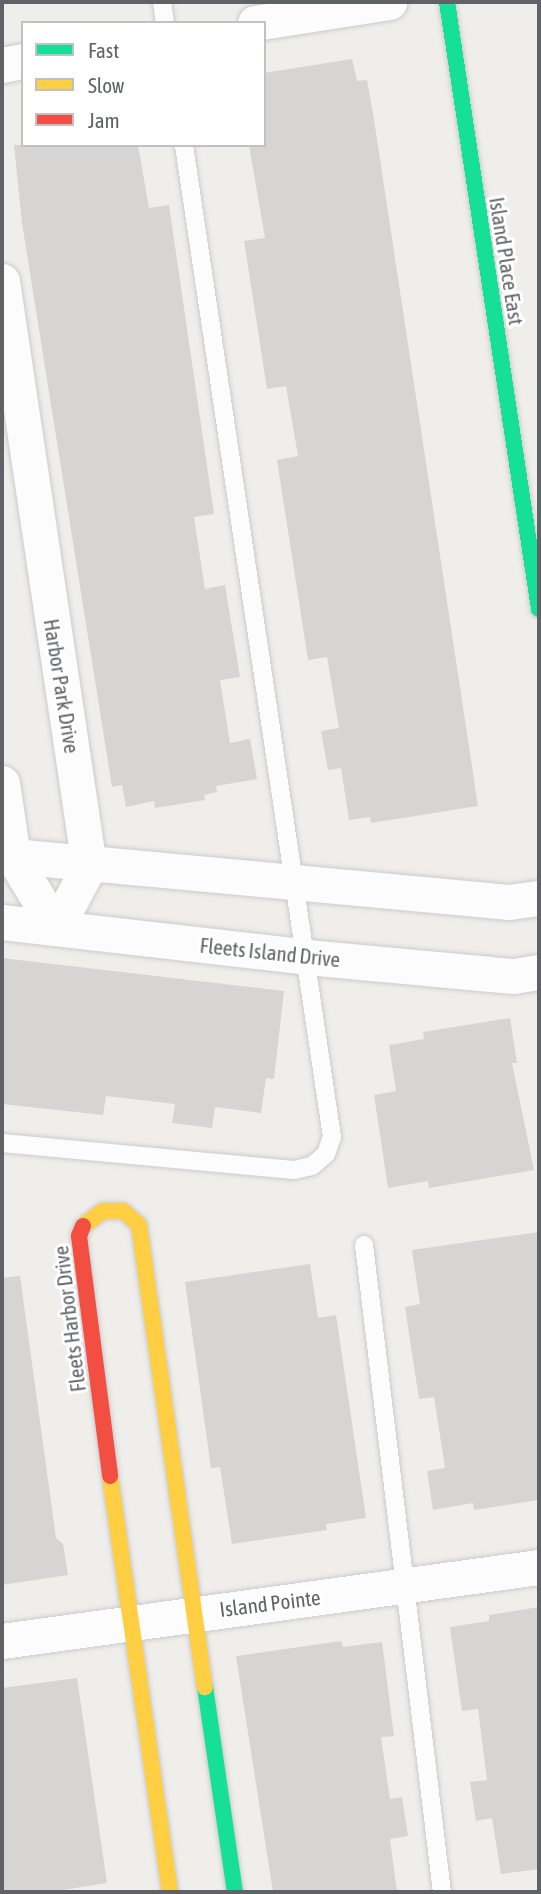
<!DOCTYPE html>
<style>
body{margin:0}
#map{position:relative;width:541px;height:1894px;overflow:hidden;background:#efeeea;font-family:"Asap Condensed",sans-serif}
div>[style]{position:absolute}
[style*='--x']{left:calc(var(--x)*1px);top:calc(var(--y)*1px);width:calc(var(--w)*1px);rotate:calc(var(--a)*1deg)}
.building>*{inset:0;background:#d6d5d3}
.roads{filter:drop-shadow(0 0 2px #cbcccc) drop-shadow(0 0 2px #cbcccc)}
.lane>*{height:18px;margin:-9px;padding:0 9px;transform-origin:9px;border-radius:9px;background:#fdfcfc}
.street>*{height:35px;margin:-17.5px;padding:0 17.5px;transform-origin:17.5px;border-radius:17.5px;background:#fdfcfc}
.fast>*{height:16px;margin:-8px;padding:0 8px;transform-origin:8px;border-radius:8px;background:#16e098}
.slow>*{height:16px;margin:-8px;padding:0 8px;transform-origin:8px;border-radius:8px;background:#ffcf43}
.jam>*{height:16px;margin:-8px;padding:0 8px;transform-origin:8px;border-radius:8px;background:#f24e42}
span{translate:-50% -50%;white-space:nowrap;text-align:center;line-height:1.15;-webkit-text-stroke:6px #fff;paint-order:stroke}
.street-label{font-size:21px;color:#5f6368}
.frame{position:absolute;inset:0;border:4px solid #5f6368;pointer-events:none}
.legend{position:absolute;left:21px;top:21px;width:245px;height:126px;box-sizing:border-box;background:#fff;border:2px solid #bfc1c3;margin:0;padding:9px 12px;list-style:none;font-size:21px;color:#5f6368}
.legend li{display:flex;align-items:center;gap:14px;height:35px}
.legend b{width:35px;border:2px solid #bfc1c3}
</style>
<div id="map">
<div class="building">
<i style="clip-path:polygon(352px 59px,357px 81px,367px 80px,373px 113px,478px 806px,371px 823px,370px 817px,349px 820px,341px 768px,328px 770px,321px 731px,339px 728px,327px 657px,308px 660px,277px 460px,298px 456px,286px 386px,267px 389px,244px 241px,265px 238px,249px 145px,264px 145px,264px 73px)"></i>
<i style="clip-path:polygon(14px 145px,138px 145px,149px 208px,169px 205px,214px 514px,194px 517px,205px 589px,225px 585px,240px 677px,220px 680px,230px 743px,250px 739px,257px 779px,216px 786px,217px 792px,204px 795px,205px 800px,155px 808px,154px 801px,126px 807px,122px 785px,112px 787px,22px 223px)"></i>
<i style="clip-path:polygon(2px 958px,284px 991px,274px 1079px,266px 1078px,261px 1113px,215px 1107px,212px 1128px,172px 1123px,175px 1104px,106px 1096px,103px 1115px,2px 1104px)"></i>
<i style="clip-path:polygon(510px 1018px,517px 1063px,512px 1063px,534px 1170px,429px 1188px,428px 1181px,388px 1188px,374px 1095px,396px 1091px,389px 1045px,424px 1039px,423px 1032px)"></i>
<i style="clip-path:polygon(539px 1232px,539px 1500px,474px 1510px,473px 1503px,433px 1510px,427px 1471px,445px 1468px,434px 1397px,419px 1399px,405px 1307px,420px 1304px,412px 1250px)"></i>
<i style="clip-path:polygon(310px 1264px,318px 1318px,336px 1315px,366px 1518px,326px 1524px,327px 1530px,232px 1544px,220px 1467px,211px 1468px,185px 1282px)"></i>
<i style="clip-path:polygon(20px 1276px,56px 1538px,63px 1544px,68px 1575px,2px 1585px,2px 1278px)"></i>
<i style="clip-path:polygon(539px 1607px,539px 1869px,501px 1874px,492px 1818px,476px 1821px,470px 1782px,487px 1780px,478px 1709px,462px 1711px,450px 1627px,489px 1621px,489px 1615px)"></i>
<i style="clip-path:polygon(341px 1641px,343px 1647px,382px 1642px,394px 1736px,381px 1737px,390px 1799px,402px 1797px,408px 1836px,390px 1839px,397px 1892px,273px 1892px,236px 1656px)"></i>
<i style="clip-path:polygon(77px 1678px,107px 1883px,50px 1892px,2px 1892px,2px 1688px)"></i>
</div>
<div class="roads">
<div class="lane">
<i style="--x:162;--y:2;--w:21;--a:82"></i>
<i style="--x:2;--y:1143;--w:293;--a:5.3"></i>
<i style="--x:294;--y:1170;--w:18;--a:-13"></i>
<i style="--x:312;--y:1166;--w:18;--a:-41"></i>
<i style="--x:326;--y:1154;--w:18;--a:-71"></i>
<i style="--x:332;--y:1137;--w:1003;--a:-98.49"></i>
<i style="--x:364;--y:1245;--w:652;--a:83.13"></i>
</div>
<div class="street">
<i style="--x:255;--y:23;--w:136;--a:-8.9"></i>
<i style="--x:2;--y:65;--w:21;--a:-11"></i>
<i style="--x:2;--y:281;--w:591;--a:81.54"></i>
<i style="--x:89;--y:866;--w:70;--a:118"></i>
<i style="--x:2;--y:783;--w:75;--a:81.5"></i>
<i style="--x:13;--y:857;--w:83;--a:58.8"></i>
<i style="--x:2;--y:855;--w:509;--a:5.3"></i>
<i style="--x:509;--y:902;--w:30;--a:-8"></i>
<i style="--x:2;--y:922;--w:307;--a:6.5"></i>
<i style="--x:307;--y:957;--w:207;--a:5.3"></i>
<i style="--x:513;--y:976;--w:26;--a:-9"></i>
<i style="--x:2;--y:1641;--w:542;--a:-7.85"></i>
</div>
<div class="fast">
<i style="--x:447;--y:2;--w:614;--a:81.38"></i>
<i style="--x:205;--y:1687;--w:207;--a:81.7"></i>
</div>
<div class="slow">
<i style="--x:83;--y:1226;--w:25;--a:-37"></i>
<i style="--x:103;--y:1211;--w:20;--a:0"></i>
<i style="--x:123;--y:1211;--w:21;--a:41"></i>
<i style="--x:139;--y:1225;--w:467;--a:81.9"></i>
<i style="--x:110;--y:1476;--w:420;--a:81.8"></i>
</div>
<div class="jam">
<i style="--x:83;--y:1226;--w:11;--a:112"></i>
<i style="--x:79;--y:1236;--w:242;--a:82.6"></i>
</div>
</div>
<div class="street-label">
<span style="left:507px;top:261px;rotate:81deg">Island Place East</span>
<span style="left:62px;top:686px;rotate:81deg">Harbor Park Drive</span>
<span style="left:270px;top:952px;rotate:6deg">Fleets Island Drive</span>
<span style="left:69px;top:1319px;rotate:-97deg">Fleets Harbor Drive</span>
<span style="left:270px;top:1603px;rotate:-7deg">Island Pointe</span>
</div>
<div class="frame"></div>
<ul class="legend">
<li><b style="height:9px;background:#16e098"></b>Fast</li>
<li><b style="height:9px;background:#ffcf43"></b>Slow</li>
<li><b style="height:9px;background:#f24e42"></b>Jam</li>
</ul>
</div>
